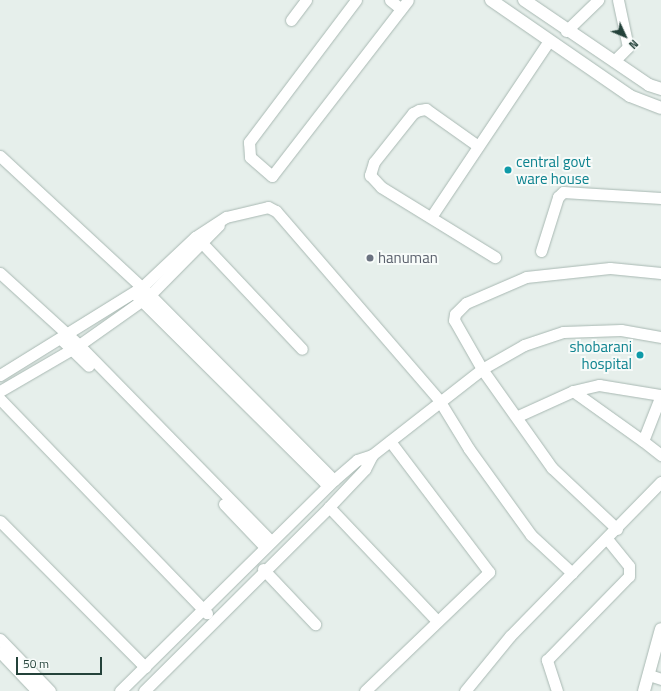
<!DOCTYPE html>
<style>
body{margin:0}
#map{position:relative;width:661px;height:691px;overflow:hidden;background:#e6efeb;font-family:"Titillium Web",sans-serif}
div>[style]{position:absolute}
[style*='--x']{left:calc(var(--x)*1px);top:calc(var(--y)*1px);width:calc(var(--w)*1px);rotate:calc(var(--a)*1deg)}
.roads{filter:drop-shadow(0 0 1px #a8b8b2) drop-shadow(0 0 1px #a8b8b2)}
.street>*{height:11px;margin:-5.5px;padding:0 5.5px;transform-origin:5.5px;border-radius:5.5px;background:#fff}
.secondary>*{height:12px;margin:-6px;padding:0 6px;transform-origin:6px;border-radius:6px;background:#fff}
.dots>*{width:11px;height:11px;translate:-50% -50%;box-sizing:border-box;border:2px solid #f7fbf9;border-radius:50%}
span{translate:-50% -50%;white-space:nowrap;text-align:center;line-height:1.15;-webkit-text-stroke:4px #f7fbf9;paint-order:stroke}
.culture-label{font-size:15px;color:#0d838f}
.left{translate:0 -50%;text-align:left}
.right{translate:-100% -50%;text-align:right}
.worship-label{font-size:15px;color:#5b616d}
.north{position:absolute;left:605px;top:16px;width:40px;height:40px;-webkit-text-stroke:3px #f7fbf9;paint-order:stroke;rotate:134deg;font-size:11px;font-weight:700;line-height:16px;text-align:center;color:#24423a}
.north::after{content:'';display:block;margin:auto;width:14px;height:18px;background:#24423a;clip-path:polygon(50% 0,100% 100%,50% 72%,0 100%)}
.scale{position:absolute;left:16px;top:657px;width:86px;height:18px;box-sizing:border-box;border:2px solid #24423a;border-top:0;padding-left:5px;font-size:12px;line-height:14px;white-space:nowrap;color:#24423a;-webkit-text-stroke:3px #f7fbf9;paint-order:stroke}
</style>
<div id="map">
<div class="roads">
<div class="street">
<i style="--x:356;--y:0;--w:178;--a:127"></i>
<i style="--x:249;--y:142;--w:15;--a:86"></i>
<i style="--x:250;--y:157;--w:29;--a:41"></i>
<i style="--x:272;--y:176;--w:222;--a:-52.3"></i>
<i style="--x:390;--y:0;--w:14;--a:39"></i>
<i style="--x:291;--y:20;--w:25;--a:-53"></i>
<i style="--x:566;--y:31;--w:45;--a:-44.1"></i>
<i style="--x:614;--y:61;--w:20;--a:-45"></i>
<i style="--x:628;--y:47;--w:48;--a:-102"></i>
<i style="--x:478;--y:146;--w:64;--a:-144.6"></i>
<i style="--x:426;--y:109;--w:7;--a:172"></i>
<i style="--x:419;--y:110;--w:7;--a:153"></i>
<i style="--x:413;--y:113;--w:63;--a:128.5"></i>
<i style="--x:374;--y:162;--w:14;--a:107"></i>
<i style="--x:370;--y:175;--w:16;--a:47"></i>
<i style="--x:381;--y:187;--w:134;--a:31.6"></i>
<i style="--x:0;--y:156;--w:205;--a:42.8"></i>
<i style="--x:150;--y:295;--w:261;--a:45.2"></i>
<i style="--x:431;--y:217;--w:211;--a:-56.2"></i>
<i style="--x:203;--y:244;--w:144;--a:46.7"></i>
<i style="--x:541;--y:251;--w:57;--a:-72.5"></i>
<i style="--x:558;--y:197;--w:7;--a:-45"></i>
<i style="--x:563;--y:192;--w:98;--a:3.5"></i>
<i style="--x:0;--y:273;--w:107;--a:42.3"></i>
<i style="--x:79;--y:345;--w:274;--a:45.6"></i>
<i style="--x:137;--y:296;--w:269;--a:44.8"></i>
<i style="--x:62;--y:340;--w:37;--a:44"></i>
<i style="--x:0;--y:375;--w:167;--a:-31.8"></i>
<i style="--x:142;--y:287;--w:73;--a:-43.3"></i>
<i style="--x:195;--y:237;--w:37;--a:-33"></i>
<i style="--x:226;--y:217;--w:43;--a:-13.4"></i>
<i style="--x:268;--y:207;--w:9;--a:27"></i>
<i style="--x:276;--y:211;--w:250;--a:49.2"></i>
<i style="--x:439;--y:400;--w:57;--a:58.5"></i>
<i style="--x:469;--y:449;--w:106;--a:54.2"></i>
<i style="--x:531;--y:535;--w:56;--a:42.8"></i>
<i style="--x:0;--y:391;--w:91;--a:-30.2"></i>
<i style="--x:79;--y:345;--w:87;--a:-35.2"></i>
<i style="--x:150;--y:295;--w:98;--a:-45.4"></i>
<i style="--x:573;--y:391;--w:86;--a:35.5"></i>
<i style="--x:661;--y:395;--w:49;--a:111.4"></i>
<i style="--x:643;--y:441;--w:23;--a:38"></i>
<i style="--x:0;--y:399;--w:298;--a:46"></i>
<i style="--x:518;--y:416;--w:60;--a:-24.4"></i>
<i style="--x:573;--y:391;--w:27;--a:-13"></i>
<i style="--x:599;--y:385;--w:63;--a:9.2"></i>
<i style="--x:224;--y:504;--w:59;--a:46.4"></i>
<i style="--x:329;--y:507;--w:157;--a:46.5"></i>
<i style="--x:0;--y:521;--w:206;--a:45.2"></i>
<i style="--x:617;--y:529;--w:89;--a:-136.8"></i>
<i style="--x:552;--y:468;--w:121;--a:-125.3"></i>
<i style="--x:482;--y:369;--w:56;--a:-119.7"></i>
<i style="--x:454;--y:320;--w:6;--a:-81"></i>
<i style="--x:455;--y:314;--w:16;--a:-45"></i>
<i style="--x:466;--y:303;--w:65;--a:-23.4"></i>
<i style="--x:526;--y:277;--w:84;--a:-6.1"></i>
<i style="--x:610;--y:268;--w:51;--a:5.6"></i>
<i style="--x:263;--y:569;--w:76;--a:46.6"></i>
<i style="--x:0;--y:639;--w:72;--a:46.1"></i>
<i style="--x:0;--y:652;--w:54;--a:46.5"></i>
<i style="--x:649;--y:675;--w:13;--a:18"></i>
<i style="--x:120;--y:691;--w:301;--a:-44.6"></i>
<i style="--x:334;--y:480;--w:30;--a:-41"></i>
<i style="--x:357;--y:460;--w:16;--a:-18"></i>
<i style="--x:144;--y:691;--w:261;--a:-44.8"></i>
<i style="--x:329;--y:507;--w:52;--a:-46.5"></i>
<i style="--x:365;--y:469;--w:16;--a:-63"></i>
<i style="--x:372;--y:455;--w:140;--a:-38"></i>
<i style="--x:482;--y:369;--w:48;--a:-29.7"></i>
<i style="--x:524;--y:345;--w:41;--a:-18.4"></i>
<i style="--x:563;--y:332;--w:58;--a:-2"></i>
<i style="--x:621;--y:330;--w:41;--a:9.9"></i>
<i style="--x:365;--y:691;--w:172;--a:-43.8"></i>
<i style="--x:489;--y:572;--w:164;--a:-127.1"></i>
<i style="--x:465;--y:691;--w:71;--a:-50.7"></i>
<i style="--x:510;--y:636;--w:216;--a:-45.6"></i>
<i style="--x:557;--y:691;--w:33;--a:-108"></i>
<i style="--x:547;--y:660;--w:117;--a:-45.7"></i>
<i style="--x:629;--y:576;--w:10;--a:-90"></i>
<i style="--x:629;--y:566;--w:36;--a:-129"></i>
</div>
<div class="secondary">
<i style="--x:491;--y:0;--w:169;--a:34.6"></i>
<i style="--x:630;--y:96;--w:33;--a:21"></i>
<i style="--x:524;--y:0;--w:151;--a:34.2"></i>
<i style="--x:649;--y:85;--w:13;--a:18"></i>
<i style="--x:644;--y:691;--w:64;--a:-74.7"></i>
</div>
</div>
<div class="dots">
<i style="left:508px;top:170px;background:#0f9aa8"></i>
<i style="left:370px;top:258px;background:#6b7280"></i>
<i style="left:640px;top:355px;background:#0f9aa8"></i>
</div>
<div class="culture-label">
<span class="left" style="left:516px;top:170px">central govt<br>ware house</span>
<span class="right" style="left:632px;top:355px">shobarani<br>hospital</span>
</div>
<div class="worship-label">
<span class="left" style="left:378px;top:258px">hanuman</span>
</div>
<div class="north">N</div>
<div class="scale">50 m</div>
</div>
